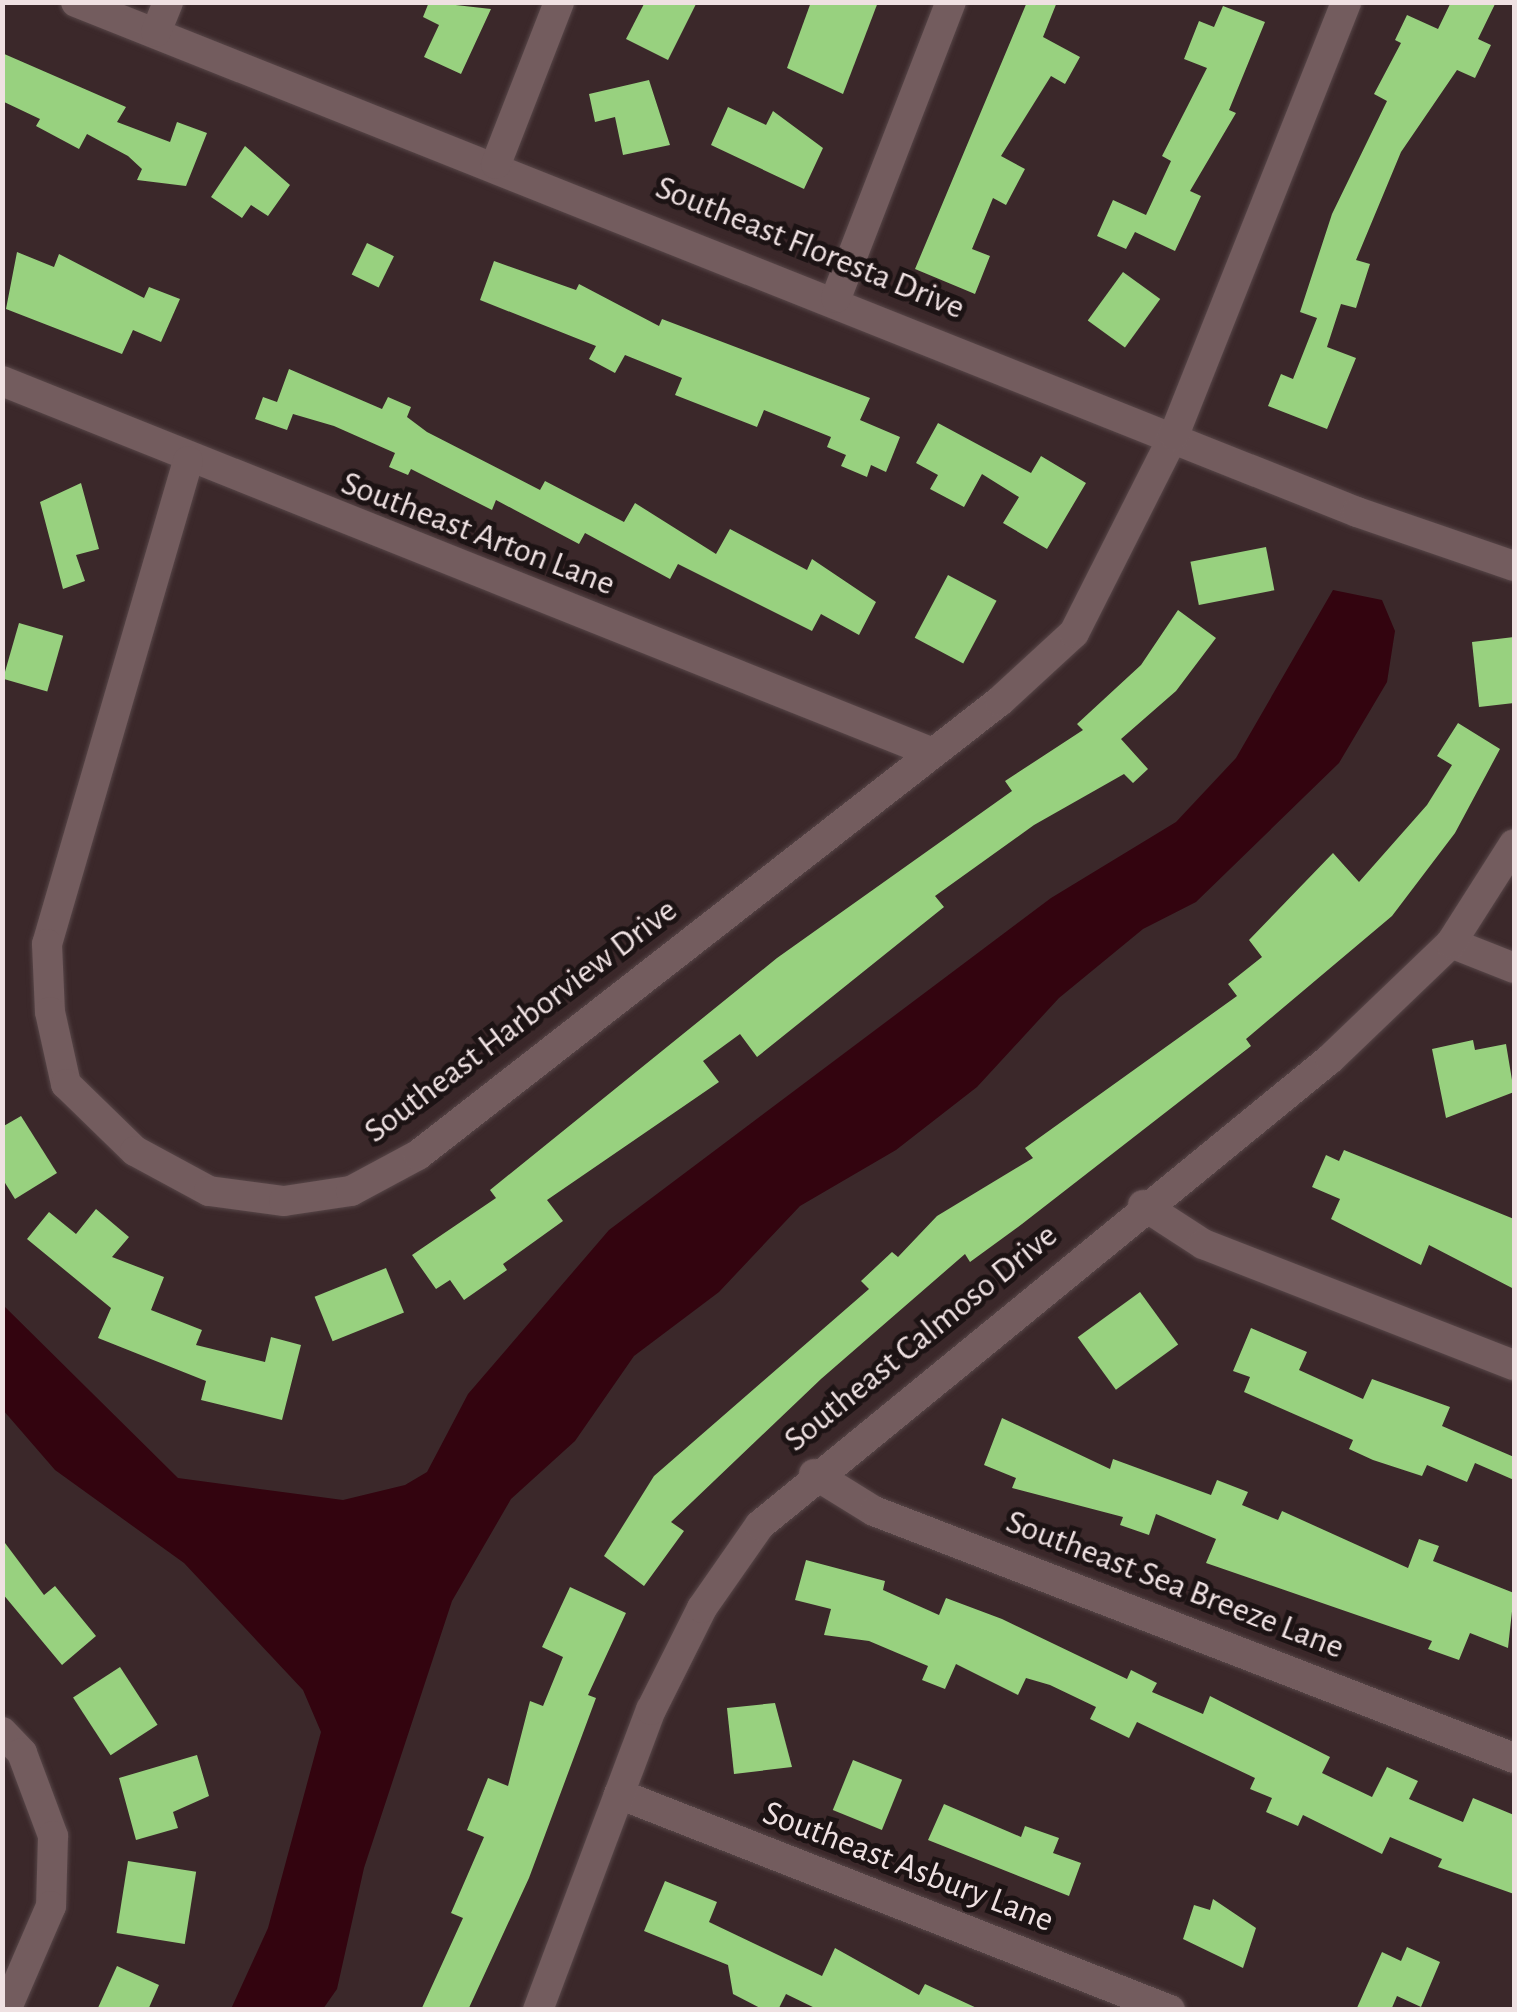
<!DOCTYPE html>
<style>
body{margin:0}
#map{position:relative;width:1517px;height:2012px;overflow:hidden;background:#3b282a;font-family:"Alegreya Sans",sans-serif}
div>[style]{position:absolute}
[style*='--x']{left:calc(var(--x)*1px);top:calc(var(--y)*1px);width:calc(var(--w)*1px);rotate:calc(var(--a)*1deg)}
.water>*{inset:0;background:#33040f}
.building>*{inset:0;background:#98d17f;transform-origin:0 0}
.roads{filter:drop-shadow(0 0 2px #574648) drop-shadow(0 0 2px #574648)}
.minor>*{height:30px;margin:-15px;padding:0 15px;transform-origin:15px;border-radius:15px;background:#735c5e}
span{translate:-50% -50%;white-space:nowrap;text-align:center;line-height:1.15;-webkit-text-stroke:10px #1c1314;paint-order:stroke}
.street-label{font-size:35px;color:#efe1e2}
.frame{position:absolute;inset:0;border:5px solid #efe1e2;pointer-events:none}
</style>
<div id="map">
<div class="water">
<i style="clip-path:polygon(1333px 590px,1382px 600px,1395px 631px,1387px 682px,1339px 763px,1196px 902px,1143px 929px,1059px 998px,977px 1087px,896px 1150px,800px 1206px,719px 1292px,634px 1356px,575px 1441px,511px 1499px,452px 1601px,364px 1868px,337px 1989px,323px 2009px,231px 2009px,268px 1928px,321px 1732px,303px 1690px,184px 1563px,55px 1470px,3px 1410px,3px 1305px,178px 1478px,343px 1500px,405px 1485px,427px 1472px,468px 1394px,609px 1230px,1051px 898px,1176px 822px,1236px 758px)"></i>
</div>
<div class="building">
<i style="clip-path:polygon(429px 2px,491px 9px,461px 74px,424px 57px,439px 25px,423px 17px)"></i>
<i style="clip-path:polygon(645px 2px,697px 2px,668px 60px,626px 39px)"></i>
<i style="clip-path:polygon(811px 2px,878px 2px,843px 94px,787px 68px)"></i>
<i style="clip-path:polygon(1027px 2px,1057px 2px,1043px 37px,1080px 57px,1065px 84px,1051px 76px,1001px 156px,1025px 169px,1006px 205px,993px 198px,972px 249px,990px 256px,975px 294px,915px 269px)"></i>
<i style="clip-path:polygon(1451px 2px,1496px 2px,1478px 39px,1491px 45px,1475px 78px,1457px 70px,1401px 152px,1356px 260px,1370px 264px,1356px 308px,1341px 304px,1327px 347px,1356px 358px,1327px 429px,1268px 406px,1281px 374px,1293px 379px,1317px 318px,1300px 312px,1332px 214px,1387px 101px,1374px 94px,1401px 43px,1395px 40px,1407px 15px,1438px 29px)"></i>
<i style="clip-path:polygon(1223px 6px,1265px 22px,1229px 110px,1236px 113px,1190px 191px,1201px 196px,1175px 251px,1135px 232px,1126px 249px,1097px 236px,1113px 200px,1146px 215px,1171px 161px,1162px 156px,1207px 68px,1184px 59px,1199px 21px,1214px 27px)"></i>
<i style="clip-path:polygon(2px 53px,126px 107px,117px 122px,170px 142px,177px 122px,207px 133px,186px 186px,137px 180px,142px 169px,128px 156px,87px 134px,79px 149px,36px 126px,40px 119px,2px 101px)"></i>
<i style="clip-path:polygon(649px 80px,670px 145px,623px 155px,615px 117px,595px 122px,589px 94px)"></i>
<i style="clip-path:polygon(728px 107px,766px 125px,773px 111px,823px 148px,804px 189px,711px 145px)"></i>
<i style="clip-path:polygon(245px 146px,290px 185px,268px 216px,251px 205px,242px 218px,211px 197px)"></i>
<i style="left:367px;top:243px;width:30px;height:35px;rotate:26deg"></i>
<i style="clip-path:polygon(17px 252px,54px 267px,59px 254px,144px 298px,149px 287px,180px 299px,161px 342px,133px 330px,122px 354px,6px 309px)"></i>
<i style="clip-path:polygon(494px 261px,576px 290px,579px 284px,659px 326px,662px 319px,870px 398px,860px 420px,900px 437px,886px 472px,871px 465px,867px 477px,841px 466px,846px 455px,827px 447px,831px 437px,764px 410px,757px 427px,675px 395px,682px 378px,625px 355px,615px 373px,589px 359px,596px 346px,480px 300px)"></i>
<i style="left:1123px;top:272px;width:46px;height:60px;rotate:36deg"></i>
<i style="clip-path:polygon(289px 369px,382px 409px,388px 397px,411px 407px,407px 417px,427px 432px,540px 490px,545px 481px,624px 522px,635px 503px,716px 554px,730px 529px,807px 570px,812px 559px,876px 602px,859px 635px,821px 614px,812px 631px,678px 564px,670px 579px,585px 533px,579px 544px,496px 500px,492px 510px,411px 469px,408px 475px,389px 467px,395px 453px,334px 426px,293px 414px,287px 430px,255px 419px,263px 397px,277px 402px)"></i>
<i style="clip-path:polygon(938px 423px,1031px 473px,1041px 456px,1086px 483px,1047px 549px,1003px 523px,1019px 497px,982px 474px,964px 507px,930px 489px,938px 475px,916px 463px)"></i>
<i style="clip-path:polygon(81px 483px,99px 549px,76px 555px,85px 581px,63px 589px,40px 502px)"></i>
<i style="left:1266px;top:547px;width:44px;height:77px;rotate:79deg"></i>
<i style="left:948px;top:575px;width:55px;height:71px;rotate:28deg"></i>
<i style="clip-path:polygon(1178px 610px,1216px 638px,1176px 691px,1121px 739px,1148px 769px,1133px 783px,1124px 774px,1034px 825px,935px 896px,944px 907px,757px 1057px,740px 1034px,703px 1061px,719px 1082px,547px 1200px,563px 1221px,503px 1264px,507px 1270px,464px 1300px,450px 1280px,436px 1289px,412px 1255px,496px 1198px,490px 1190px,777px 958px,1012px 791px,1005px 781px,1083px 730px,1077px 724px,1141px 665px)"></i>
<i style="left:19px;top:623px;width:46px;height:58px;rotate:16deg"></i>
<i style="clip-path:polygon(1514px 637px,1514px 703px,1479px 707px,1472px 642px)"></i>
<i style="clip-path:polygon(1458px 723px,1500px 749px,1455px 833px,1392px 916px,1246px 1039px,1251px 1046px,1022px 1224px,970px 1262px,965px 1254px,821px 1379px,671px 1522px,684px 1531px,644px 1586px,604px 1556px,654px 1476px,869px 1289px,861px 1281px,892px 1252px,898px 1257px,937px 1216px,1033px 1158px,1025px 1148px,1237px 996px,1228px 984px,1262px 957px,1249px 940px,1333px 853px,1359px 882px,1427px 805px,1452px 765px,1437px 756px)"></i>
<i style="clip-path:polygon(1473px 1040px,1475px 1050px,1506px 1044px,1514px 1092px,1446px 1118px,1432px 1049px)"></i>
<i style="clip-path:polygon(21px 1116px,57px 1173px,15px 1199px,2px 1178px,2px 1127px)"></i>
<i style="clip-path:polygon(1344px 1150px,1514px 1219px,1514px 1289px,1429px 1245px,1421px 1265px,1331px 1219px,1340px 1199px,1312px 1187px,1326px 1155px,1339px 1161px)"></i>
<i style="clip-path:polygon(96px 1209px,129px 1237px,112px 1257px,164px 1277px,151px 1310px,202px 1330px,196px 1345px,265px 1362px,271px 1337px,301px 1345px,282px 1420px,201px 1400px,206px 1381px,98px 1338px,111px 1308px,27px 1239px,49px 1212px,76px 1234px)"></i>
<i style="left:386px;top:1268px;width:48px;height:77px;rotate:68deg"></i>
<i style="left:1140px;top:1292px;width:65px;height:77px;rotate:54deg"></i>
<i style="clip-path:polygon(1251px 1328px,1307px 1352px,1299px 1370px,1363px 1399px,1372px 1379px,1450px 1407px,1442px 1426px,1514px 1457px,1514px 1480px,1475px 1463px,1467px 1482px,1427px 1465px,1422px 1476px,1373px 1460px,1349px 1449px,1353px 1440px,1244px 1392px,1250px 1377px,1233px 1371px)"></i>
<i style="clip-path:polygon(1002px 1418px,1110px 1469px,1113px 1459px,1211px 1495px,1217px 1480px,1248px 1492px,1242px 1505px,1278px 1520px,1282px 1511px,1408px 1568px,1419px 1539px,1439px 1546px,1433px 1561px,1514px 1593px,1508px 1648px,1470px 1633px,1459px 1660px,1428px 1649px,1432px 1641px,1206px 1563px,1216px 1539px,1156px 1514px,1149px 1535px,1120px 1525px,1123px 1517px,1012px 1488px,1016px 1478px,984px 1465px)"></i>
<i style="clip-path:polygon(2px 1539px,44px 1595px,55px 1586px,96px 1636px,62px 1665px,2px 1593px)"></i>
<i style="clip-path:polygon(806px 1560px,885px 1581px,883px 1590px,939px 1615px,946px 1598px,1002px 1619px,1127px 1679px,1131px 1670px,1157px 1683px,1152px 1692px,1203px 1714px,1210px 1696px,1330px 1757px,1322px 1773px,1372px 1797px,1387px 1767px,1418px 1781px,1409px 1799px,1463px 1822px,1473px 1798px,1514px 1815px,1514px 1894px,1438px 1867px,1442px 1859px,1390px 1837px,1382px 1854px,1303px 1815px,1298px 1826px,1266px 1812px,1272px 1798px,1250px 1789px,1255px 1778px,1137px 1722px,1129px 1738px,1090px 1719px,1096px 1707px,1050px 1685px,1026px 1678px,1018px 1695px,956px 1664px,945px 1689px,922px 1680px,928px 1666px,869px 1641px,824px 1635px,831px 1609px,795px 1600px)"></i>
<i style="clip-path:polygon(570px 1587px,626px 1613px,588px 1695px,596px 1698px,529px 1878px,468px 2010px,421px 2010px,463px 1918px,451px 1913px,484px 1837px,467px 1830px,488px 1778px,508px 1786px,530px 1701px,543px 1706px,563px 1657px,542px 1647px)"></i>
<i style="left:120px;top:1667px;width:69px;height:56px;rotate:57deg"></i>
<i style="clip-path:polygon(775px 1703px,792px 1767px,734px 1774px,727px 1708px)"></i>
<i style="clip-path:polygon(197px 1755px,209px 1796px,173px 1812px,178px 1828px,136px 1840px,119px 1778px)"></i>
<i style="left:853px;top:1760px;width:53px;height:54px;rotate:22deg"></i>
<i style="clip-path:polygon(944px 1804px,1021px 1837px,1025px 1826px,1059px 1838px,1053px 1853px,1081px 1863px,1069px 1896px,928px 1840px)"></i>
<i style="left:128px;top:1861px;width:69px;height:73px;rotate:9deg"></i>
<i style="clip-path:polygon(665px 1881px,717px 1902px,709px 1922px,822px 1976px,835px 1948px,919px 1995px,925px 1984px,981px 2010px,819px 2010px,786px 1994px,778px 2010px,764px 2010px,733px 1994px,728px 1965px,644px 1931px)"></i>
<i style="clip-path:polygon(1213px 1899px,1256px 1928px,1243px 1968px,1183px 1939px,1194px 1905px,1210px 1910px)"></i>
<i style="clip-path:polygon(1407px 1947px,1440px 1962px,1421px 2007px,1397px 1996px,1391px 2010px,1356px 2010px,1382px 1952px,1401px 1961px)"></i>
<i style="clip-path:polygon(117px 1966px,159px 1985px,148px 2010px,97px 2010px)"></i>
</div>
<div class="roads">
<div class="minor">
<i style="--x:76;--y:2;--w:1379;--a:21.71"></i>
<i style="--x:1357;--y:512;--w:166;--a:19"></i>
<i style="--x:156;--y:32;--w:32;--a:-68"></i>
<i style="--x:496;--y:164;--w:174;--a:-68.7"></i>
<i style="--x:836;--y:298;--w:318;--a:-68.8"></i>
<i style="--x:2;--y:381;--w:997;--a:21.78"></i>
<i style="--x:188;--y:461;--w:503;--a:106.27"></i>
<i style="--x:47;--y:944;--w:68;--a:87.5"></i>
<i style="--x:50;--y:1012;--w:74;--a:77.5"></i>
<i style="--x:66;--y:1084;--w:96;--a:44.2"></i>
<i style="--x:135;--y:1151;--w:84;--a:28.4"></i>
<i style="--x:209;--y:1191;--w:76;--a:7.6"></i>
<i style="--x:284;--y:1201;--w:68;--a:-8.5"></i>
<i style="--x:351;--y:1191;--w:76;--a:-28.2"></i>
<i style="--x:418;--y:1155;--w:738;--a:-37.96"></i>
<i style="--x:1000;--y:701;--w:100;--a:-42.6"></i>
<i style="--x:1074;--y:633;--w:222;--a:-63.2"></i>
<i style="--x:1174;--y:435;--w:466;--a:-68.3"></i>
<i style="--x:1451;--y:943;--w:68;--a:21.6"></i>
<i style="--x:1143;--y:1205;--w:72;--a:33"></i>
<i style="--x:1203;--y:1244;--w:334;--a:21.3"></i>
<i style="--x:814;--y:1474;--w:70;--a:31.7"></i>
<i style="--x:874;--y:1511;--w:686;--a:21.1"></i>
<i style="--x:2;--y:1732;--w:29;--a:46"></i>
<i style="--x:22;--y:1753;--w:89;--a:69.5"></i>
<i style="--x:53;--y:1836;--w:70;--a:91.6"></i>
<i style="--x:51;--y:1906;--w:113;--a:113.4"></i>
<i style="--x:619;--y:1794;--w:592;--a:21.41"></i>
<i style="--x:538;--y:2010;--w:321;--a:-69.4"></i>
<i style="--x:651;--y:1710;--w:114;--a:-63.4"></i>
<i style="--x:702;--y:1608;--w:101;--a:-55.1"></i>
<i style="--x:760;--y:1525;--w:736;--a:-39.27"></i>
<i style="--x:1330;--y:1059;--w:168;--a:-43.8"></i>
<i style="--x:1451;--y:943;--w:117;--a:-57.5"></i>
</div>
</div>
<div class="street-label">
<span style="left:810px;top:248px;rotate:22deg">Southeast Floresta Drive</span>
<span style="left:478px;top:534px;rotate:21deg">Southeast Arton Lane</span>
<span style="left:521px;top:1021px;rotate:-37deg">Southeast Harborview Drive</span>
<span style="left:921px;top:1338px;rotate:-39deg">Southeast Calmoso Drive</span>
<span style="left:1175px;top:1585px;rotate:21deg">Southeast Sea Breeze Lane</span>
<span style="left:908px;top:1867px;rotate:21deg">Southeast Asbury Lane</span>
</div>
<div class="frame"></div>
</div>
